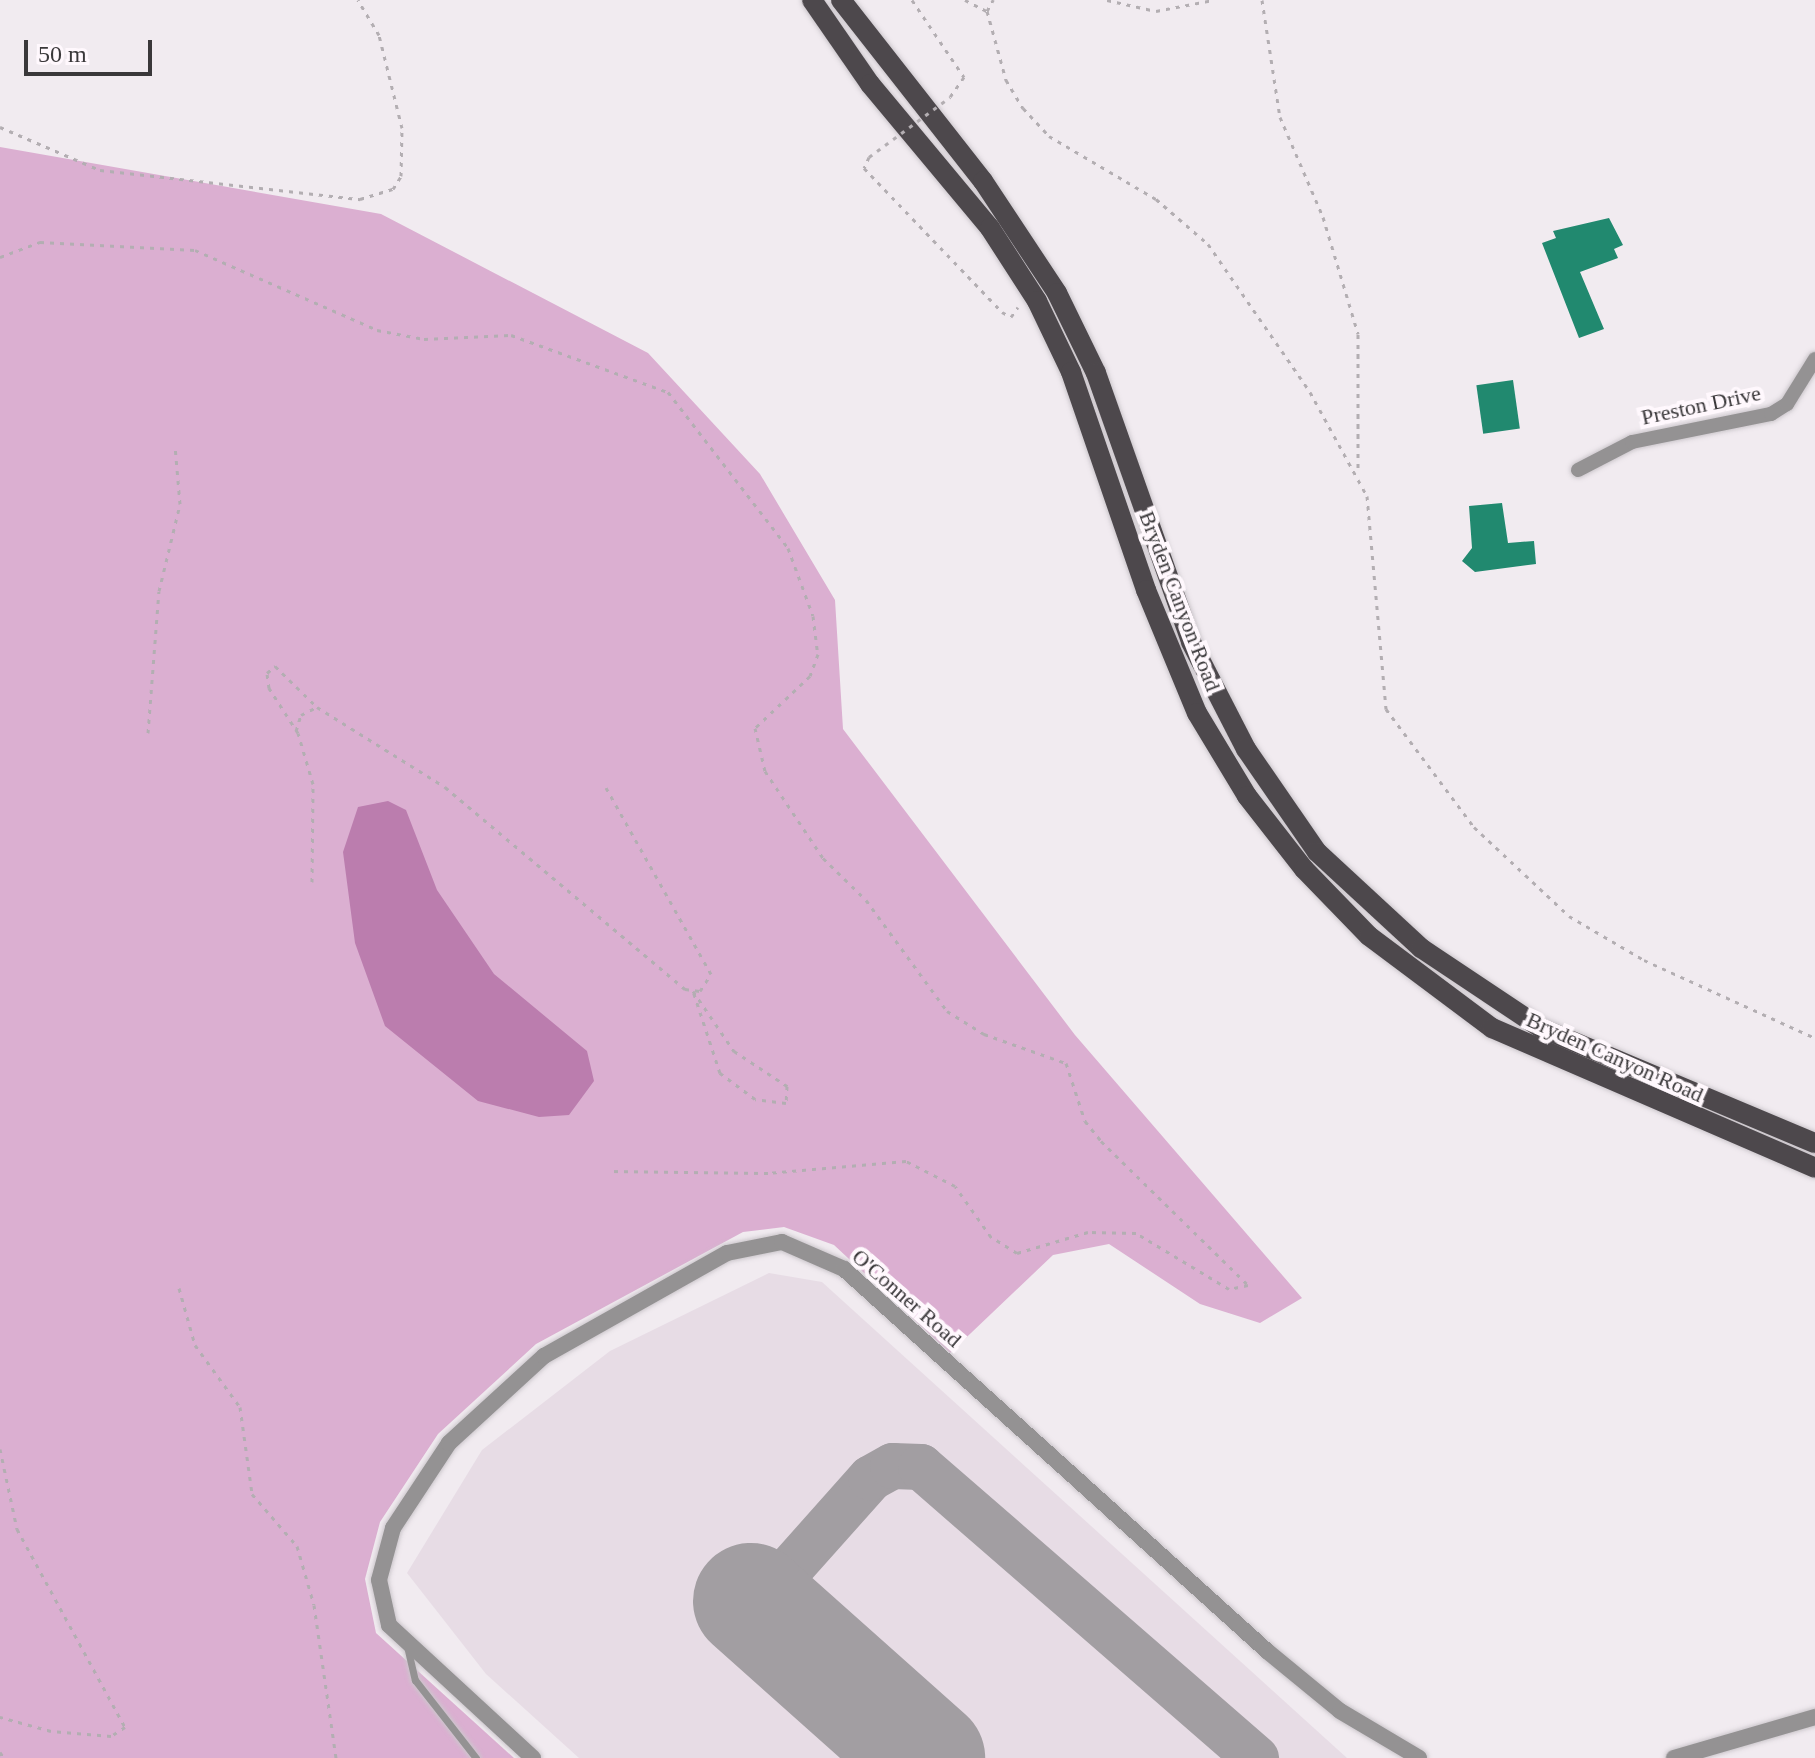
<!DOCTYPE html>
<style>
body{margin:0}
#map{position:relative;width:1815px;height:1758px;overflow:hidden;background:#f1ebf0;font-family:Georgia,serif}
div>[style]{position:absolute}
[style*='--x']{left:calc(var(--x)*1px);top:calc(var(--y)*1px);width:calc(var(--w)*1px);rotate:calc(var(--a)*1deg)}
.built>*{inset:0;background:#e7dce5}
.green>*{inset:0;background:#dbafd1}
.water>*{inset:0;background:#bb7dae}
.taxiway>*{height:46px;margin:-23px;padding:0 23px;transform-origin:23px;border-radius:23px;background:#a29ea2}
.runway>*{height:116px;margin:-58px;padding:0 58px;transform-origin:58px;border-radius:58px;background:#a29ea2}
.building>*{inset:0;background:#21896f;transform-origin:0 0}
.path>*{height:3px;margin-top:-1.5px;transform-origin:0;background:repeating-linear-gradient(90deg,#b3aeb2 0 4px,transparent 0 10px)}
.roads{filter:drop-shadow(0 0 2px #ccc7cc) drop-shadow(0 0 2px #ccc7cc)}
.service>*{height:7px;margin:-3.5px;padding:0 3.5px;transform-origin:3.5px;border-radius:3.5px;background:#949293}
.minor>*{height:14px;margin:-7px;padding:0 7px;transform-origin:7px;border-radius:7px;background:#949293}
.tertiary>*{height:16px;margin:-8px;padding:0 8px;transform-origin:8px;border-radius:8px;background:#949293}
.primary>*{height:20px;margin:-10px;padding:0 10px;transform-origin:10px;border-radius:10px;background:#4d484c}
.path-bridge>*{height:3px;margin-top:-1.5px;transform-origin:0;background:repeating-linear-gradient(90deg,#b3aeb2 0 4px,transparent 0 10px)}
span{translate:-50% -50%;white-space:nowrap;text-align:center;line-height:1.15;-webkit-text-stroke:8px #fff8fd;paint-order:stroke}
.street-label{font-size:22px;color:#3a383a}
.scale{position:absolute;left:24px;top:40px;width:128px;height:36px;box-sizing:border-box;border:4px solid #3a383a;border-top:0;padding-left:10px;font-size:24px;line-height:28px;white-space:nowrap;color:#3a383a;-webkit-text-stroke:6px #fff8fd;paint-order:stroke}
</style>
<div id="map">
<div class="built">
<i style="clip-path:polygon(769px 1273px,822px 1282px,1347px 1758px,579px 1758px,486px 1674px,407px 1573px,482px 1450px,610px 1351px)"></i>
</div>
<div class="green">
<i style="clip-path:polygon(0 147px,381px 214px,648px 353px,760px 474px,835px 600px,843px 729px,1075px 1035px,1302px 1298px,1260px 1323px,1200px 1304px,1109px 1244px,1053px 1255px,950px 1353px,834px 1245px,784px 1227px,743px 1232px,536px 1344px,438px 1434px,380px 1522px,365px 1579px,376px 1633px,514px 1758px,0 1758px)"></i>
</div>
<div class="water">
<i style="clip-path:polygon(388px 801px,406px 810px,437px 890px,494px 974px,587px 1051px,594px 1081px,569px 1115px,539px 1117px,478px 1101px,385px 1026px,355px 943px,343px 852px,358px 807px)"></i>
</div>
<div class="taxiway">
<i style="--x:803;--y:1648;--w:47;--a:-119.3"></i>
<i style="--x:780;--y:1607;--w:38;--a:-76"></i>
<i style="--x:789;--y:1570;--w:123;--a:-48.3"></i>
<i style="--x:871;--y:1478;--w:25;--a:-29"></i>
<i style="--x:893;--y:1466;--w:28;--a:2"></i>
<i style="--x:921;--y:1467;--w:444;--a:41"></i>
</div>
<div class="runway">
<i style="--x:751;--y:1601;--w:236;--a:41.7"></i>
</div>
<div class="building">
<i style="clip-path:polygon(1609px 218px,1623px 245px,1614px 249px,1618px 258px,1580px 272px,1604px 329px,1579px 338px,1542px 243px,1556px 238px,1553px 231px)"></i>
<i style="left:1513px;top:380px;width:49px;height:37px;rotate:82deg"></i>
<i style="clip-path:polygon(1502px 503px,1508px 543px,1534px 541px,1536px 564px,1475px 572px,1462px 561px,1472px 548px,1469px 506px)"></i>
</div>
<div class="path">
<i style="--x:912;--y:0;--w:93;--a:56"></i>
<i style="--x:964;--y:77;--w:24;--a:125"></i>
<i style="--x:965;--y:0;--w:25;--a:27"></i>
<i style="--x:987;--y:11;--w:72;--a:74.6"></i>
<i style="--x:1006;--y:80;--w:33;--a:59"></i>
<i style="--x:1023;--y:108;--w:38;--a:47"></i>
<i style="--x:1049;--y:136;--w:124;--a:30.5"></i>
<i style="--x:1156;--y:199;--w:69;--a:40.9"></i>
<i style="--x:1208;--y:244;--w:180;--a:55.4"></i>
<i style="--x:1310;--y:392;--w:119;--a:61.3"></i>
<i style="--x:1367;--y:496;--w:214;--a:84.9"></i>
<i style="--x:1386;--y:709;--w:147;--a:53.3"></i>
<i style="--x:1474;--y:827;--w:130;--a:43.1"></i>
<i style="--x:1569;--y:916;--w:87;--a:30.4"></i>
<i style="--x:1644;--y:960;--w:188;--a:24.5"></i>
<i style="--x:1107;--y:0;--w:50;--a:12.7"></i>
<i style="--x:1156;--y:11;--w:58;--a:-10.9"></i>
<i style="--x:1262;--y:0;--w:118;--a:81.3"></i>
<i style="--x:1280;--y:117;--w:109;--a:66.7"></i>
<i style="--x:1323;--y:217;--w:122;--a:73.3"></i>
<i style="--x:1358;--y:334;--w:138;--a:90"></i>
<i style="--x:987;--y:11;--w:13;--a:-61"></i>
<i style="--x:0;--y:127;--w:109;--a:23.3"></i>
<i style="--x:100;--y:170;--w:262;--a:6.4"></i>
<i style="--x:360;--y:199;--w:34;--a:-17"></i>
<i style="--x:393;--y:189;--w:15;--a:-58"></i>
<i style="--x:401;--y:176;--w:48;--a:-88.8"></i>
<i style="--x:402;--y:128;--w:96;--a:-103.9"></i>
<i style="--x:379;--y:35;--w:41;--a:-121"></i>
<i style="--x:869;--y:157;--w:12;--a:114"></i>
<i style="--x:864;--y:168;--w:199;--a:46.2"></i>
<i style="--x:1002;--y:312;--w:10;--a:29"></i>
<i style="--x:1011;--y:317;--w:12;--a:-55"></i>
<i style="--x:0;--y:257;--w:43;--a:-20.6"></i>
<i style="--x:40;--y:242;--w:155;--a:3"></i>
<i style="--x:195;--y:250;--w:199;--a:23.7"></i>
<i style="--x:377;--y:330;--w:48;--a:10.8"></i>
<i style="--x:424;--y:339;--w:87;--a:-2.6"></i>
<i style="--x:511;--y:335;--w:167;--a:20"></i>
<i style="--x:668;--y:392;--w:197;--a:52.4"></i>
<i style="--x:788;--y:548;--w:72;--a:69.8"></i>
<i style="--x:813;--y:616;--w:38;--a:83"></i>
<i style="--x:818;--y:654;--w:23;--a:110"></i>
<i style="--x:810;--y:676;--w:76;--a:136.6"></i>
<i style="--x:755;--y:728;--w:44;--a:76.9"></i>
<i style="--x:765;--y:771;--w:105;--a:56.3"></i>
<i style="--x:823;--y:858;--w:60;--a:44.3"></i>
<i style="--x:866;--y:900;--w:137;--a:53.9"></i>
<i style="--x:947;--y:1011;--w:44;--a:31.9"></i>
<i style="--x:984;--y:1034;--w:87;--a:19.5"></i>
<i style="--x:1066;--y:1063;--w:61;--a:71.9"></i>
<i style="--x:1085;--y:1121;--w:26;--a:51"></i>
<i style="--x:1101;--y:1141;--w:206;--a:44.4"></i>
<i style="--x:1248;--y:1285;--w:19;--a:168"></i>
<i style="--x:1229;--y:1289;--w:109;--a:-148.9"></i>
<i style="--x:1136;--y:1233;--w:48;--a:-178.8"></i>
<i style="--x:1088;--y:1232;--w:74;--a:163.5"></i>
<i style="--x:1017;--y:1253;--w:31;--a:-148"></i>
<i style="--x:991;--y:1237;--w:62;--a:-125.2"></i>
<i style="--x:955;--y:1186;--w:55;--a:-153"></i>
<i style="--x:906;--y:1161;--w:139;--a:175"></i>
<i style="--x:768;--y:1173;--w:160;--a:-179.3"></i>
<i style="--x:296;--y:731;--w:17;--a:-73"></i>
<i style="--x:301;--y:715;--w:18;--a:-27"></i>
<i style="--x:148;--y:733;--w:142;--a:-85.6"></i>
<i style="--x:159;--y:591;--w:89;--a:-76.4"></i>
<i style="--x:180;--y:504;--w:58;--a:-94.9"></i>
<i style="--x:312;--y:882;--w:98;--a:-89.4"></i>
<i style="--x:313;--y:784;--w:53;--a:-106.4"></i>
<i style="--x:298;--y:733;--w:54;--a:-122.8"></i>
<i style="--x:269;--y:688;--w:15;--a:-98"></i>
<i style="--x:267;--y:673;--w:11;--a:-41"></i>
<i style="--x:275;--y:666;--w:59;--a:44.3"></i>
<i style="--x:317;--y:707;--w:151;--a:32"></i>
<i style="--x:445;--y:787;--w:314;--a:40.1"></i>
<i style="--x:685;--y:989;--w:15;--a:8"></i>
<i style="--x:700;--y:991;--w:20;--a:-57"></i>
<i style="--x:711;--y:974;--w:214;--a:-119.4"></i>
<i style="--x:693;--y:991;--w:73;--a:55.7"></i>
<i style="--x:734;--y:1051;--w:64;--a:33.4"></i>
<i style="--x:787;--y:1086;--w:17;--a:93"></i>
<i style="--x:786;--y:1103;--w:31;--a:-173"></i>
<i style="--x:755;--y:1099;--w:44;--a:-143.4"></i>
<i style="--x:720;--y:1073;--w:86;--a:-108.2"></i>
<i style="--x:179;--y:1288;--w:59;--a:74.3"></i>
<i style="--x:195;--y:1345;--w:77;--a:54"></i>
<i style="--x:240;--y:1407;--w:88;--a:82.1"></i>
<i style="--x:252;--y:1494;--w:69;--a:49.1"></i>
<i style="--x:297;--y:1546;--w:61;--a:73.9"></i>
<i style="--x:314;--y:1605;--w:155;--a:81.8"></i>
<i style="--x:0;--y:1449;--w:82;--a:78"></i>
<i style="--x:17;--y:1529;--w:226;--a:61.4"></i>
<i style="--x:125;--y:1727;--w:17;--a:147"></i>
<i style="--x:111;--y:1736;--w:60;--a:-175.2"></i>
<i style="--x:51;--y:1731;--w:53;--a:-164.6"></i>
<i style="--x:0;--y:1752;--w:7;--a:56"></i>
</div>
<div class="roads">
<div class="service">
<i style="--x:407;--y:1646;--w:35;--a:77"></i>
<i style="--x:415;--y:1680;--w:99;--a:52"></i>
</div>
<div class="minor">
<i style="--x:1578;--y:470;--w:61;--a:-27.4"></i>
<i style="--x:1632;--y:442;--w:142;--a:-11.4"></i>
<i style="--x:1771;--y:414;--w:19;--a:-32"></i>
<i style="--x:1787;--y:404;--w:53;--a:-58.1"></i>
</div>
<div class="tertiary">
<i style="--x:533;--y:1758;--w:196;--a:-137.3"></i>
<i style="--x:389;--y:1625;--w:46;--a:-102.5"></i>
<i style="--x:379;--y:1580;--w:54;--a:-74.9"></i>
<i style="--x:393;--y:1528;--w:102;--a:-56.6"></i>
<i style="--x:449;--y:1443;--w:129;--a:-42.5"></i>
<i style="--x:544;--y:1356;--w:210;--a:-29.4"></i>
<i style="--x:727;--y:1253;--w:56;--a:-11.3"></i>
<i style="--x:782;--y:1242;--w:68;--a:23.5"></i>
<i style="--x:844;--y:1269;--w:570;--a:42.08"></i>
<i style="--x:1267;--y:1651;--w:94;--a:39.4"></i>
<i style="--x:1340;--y:1711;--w:92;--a:30.7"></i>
<i style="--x:1674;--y:1758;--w:147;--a:-16.2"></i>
</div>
<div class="primary">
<i style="--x:812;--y:0;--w:102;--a:55.4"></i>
<i style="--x:870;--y:84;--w:187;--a:50.2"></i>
<i style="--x:990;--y:228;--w:87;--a:57.2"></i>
<i style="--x:1037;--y:301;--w:79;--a:64.4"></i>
<i style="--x:1071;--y:372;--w:231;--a:71"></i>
<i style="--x:1146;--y:590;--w:133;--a:67.5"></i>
<i style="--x:1197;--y:713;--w:97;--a:58.9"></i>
<i style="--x:1247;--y:796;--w:93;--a:52"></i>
<i style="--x:1304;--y:869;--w:93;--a:45.9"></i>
<i style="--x:1369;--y:936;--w:154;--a:36.8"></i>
<i style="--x:1492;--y:1028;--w:352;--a:23.4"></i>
<i style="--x:841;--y:0;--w:230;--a:51.9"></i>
<i style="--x:983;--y:181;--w:134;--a:56.5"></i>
<i style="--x:1057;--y:293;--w:89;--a:64"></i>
<i style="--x:1096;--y:373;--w:285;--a:70.5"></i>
<i style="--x:1191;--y:642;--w:120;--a:62.8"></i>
<i style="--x:1246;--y:749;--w:125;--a:55.4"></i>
<i style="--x:1317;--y:852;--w:142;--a:42.7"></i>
<i style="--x:1421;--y:948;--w:144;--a:33.7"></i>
<i style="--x:1541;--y:1028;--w:297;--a:22.8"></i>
</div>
</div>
<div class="path-bridge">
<i style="--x:869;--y:157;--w:101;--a:-36.5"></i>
</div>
<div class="street-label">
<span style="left:1701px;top:405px;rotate:-12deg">Preston Drive</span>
<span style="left:1180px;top:601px;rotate:69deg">Bryden Canyon Road</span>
<span style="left:1615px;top:1057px;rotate:24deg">Bryden Canyon Road</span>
<span style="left:907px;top:1298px;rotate:41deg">O'Conner Road</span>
</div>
<div class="scale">50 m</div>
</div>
